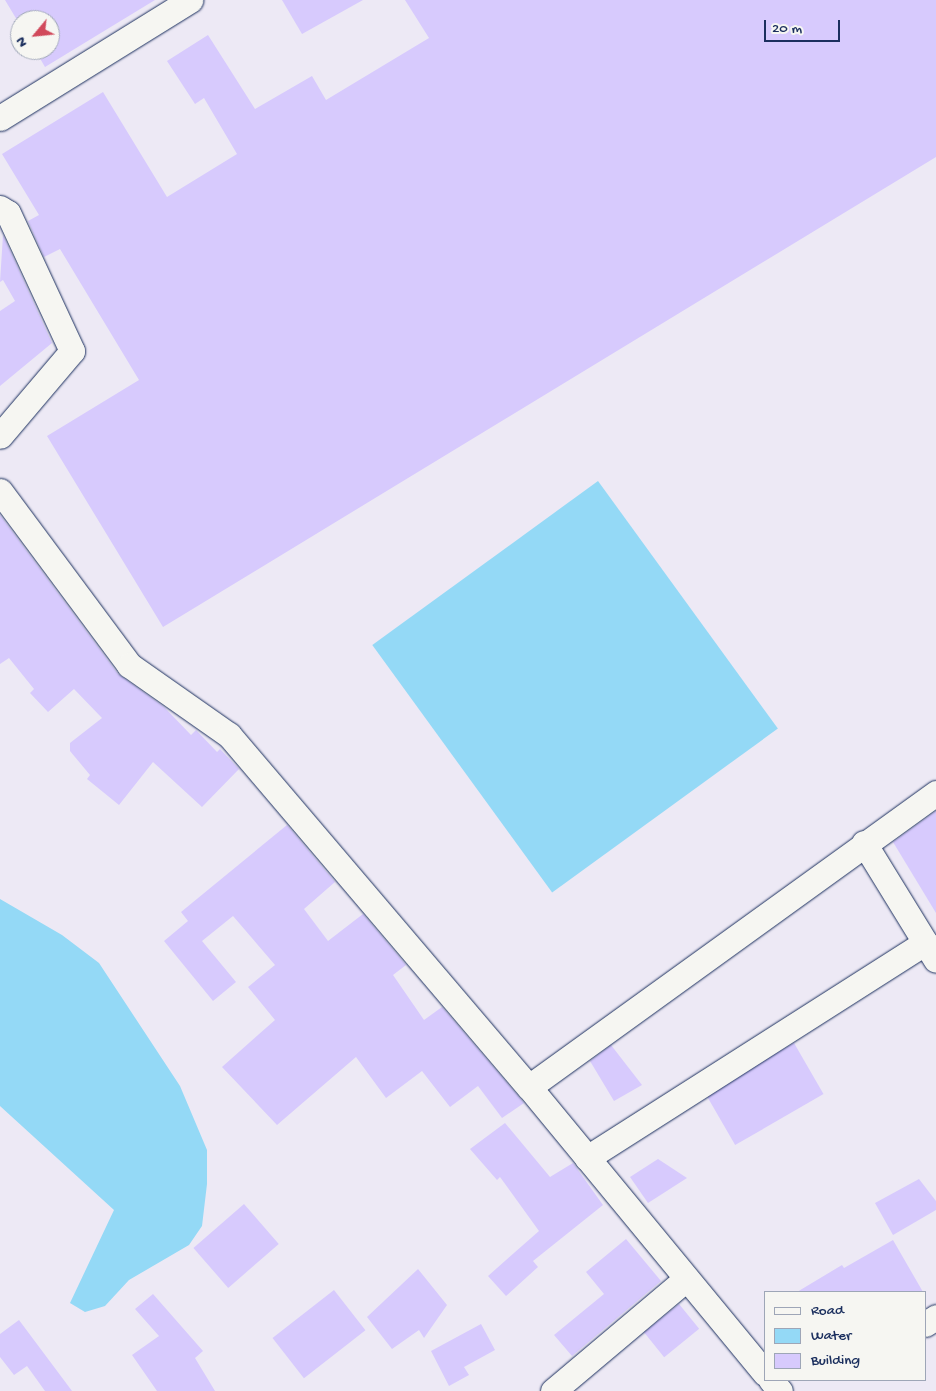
<!DOCTYPE html>
<style>
body{margin:0}
#map{position:relative;width:936px;height:1391px;overflow:hidden;background:#ede9f5;font-family:"Gochi Hand",sans-serif}
div>[style]{position:absolute}
[style*='--x']{left:calc(var(--x)*1px);top:calc(var(--y)*1px);width:calc(var(--w)*1px);rotate:calc(var(--a)*1deg)}
.water>*{inset:0;background:#94d9f6;transform-origin:0 0}
.building>*{inset:0;background:#d7cafd;transform-origin:0 0}
.roads{filter:drop-shadow(0 0 1px #1b2f5e) drop-shadow(0 0 1px #1b2f5e)}
.minor>*{height:25px;margin:-12.5px;padding:0 12.5px;transform-origin:12.5px;border-radius:12.5px;background:#f6f6f2}
span{translate:-50% -50%;white-space:nowrap;text-align:center;line-height:1.15;-webkit-text-stroke:4.5px #f6f6f2;paint-order:stroke}
.legend{position:absolute;left:764px;top:1291px;width:162px;height:90px;box-sizing:border-box;background:#f6f6f2;border:1px solid #9ea6b7;margin:0;padding:6px 9px;list-style:none;font-size:15px;color:#1b2f5e}
.legend li{display:flex;align-items:center;gap:10px;height:25px}
.legend b{width:25px;border:1px solid #9ea6b7}
.north{position:absolute;left:10px;top:10px;width:50px;height:50px;box-sizing:border-box;background:#f6f6f2;border:1px solid #9ea6b7;border-radius:50%;rotate:242deg;font-size:14px;font-weight:700;line-height:20px;text-align:center;color:#1b2f5e}
.north::after{content:'';display:block;margin:auto;width:18px;height:22px;background:#d1495b;clip-path:polygon(50% 0,100% 100%,50% 72%,0 100%)}
.scale{position:absolute;left:764px;top:20px;width:76px;height:22px;box-sizing:border-box;border:2px solid #1b2f5e;border-top:0;padding-left:6px;font-size:15px;line-height:18px;white-space:nowrap;color:#1b2f5e;-webkit-text-stroke:4px #f6f6f2;paint-order:stroke}
</style>
<div id="map">
<div class="water">
<i style="left:598px;top:481px;width:306px;height:279px;rotate:54deg"></i>
<i style="clip-path:polygon(0 899px,62px 935px,99px 963px,180px 1086px,207px 1150px,207px 1184px,202px 1226px,189px 1245px,129px 1280px,105px 1306px,85px 1312px,70px 1303px,114px 1210px,0 1106px)"></i>
</div>
<div class="building">
<i style="clip-path:polygon(5px 0,155px 0,45px 67px,35px 50px,50px 50px,50px 20px,20px 20px,20px 25px)"></i>
<i style="clip-path:polygon(282px 0,363px 0,302px 34px)"></i>
<i style="clip-path:polygon(405px 0,936px 0,936px 157px,163px 627px,47px 436px,139px 380px,60px 249px,44px 257px,28px 221px,39px 215px,2px 154px,103px 92px,167px 197px,237px 154px,204px 98px,195px 104px,167px 61px,208px 35px,255px 109px,312px 76px,326px 100px,429px 38px)"></i>
<i style="clip-path:polygon(3px 235px,52px 343px,0 386px,0 311px,15px 301px,3px 280px,0 282px)"></i>
<i style="clip-path:polygon(0 515px,118px 674px,164px 707px,191px 735px,196px 730px,217px 752px,220px 749px,239px 769px,202px 807px,153px 762px,119px 805px,87px 779px,90px 775px,70px 751px,70px 743px,102px 718px,74px 689px,48px 712px,30px 693px,34px 689px,9px 658px,0 664px)"></i>
<i style="clip-path:polygon(936px 811px,936px 913px,893px 842px)"></i>
<i style="clip-path:polygon(287px 825px,335px 882px,304px 909px,328px 941px,363px 914px,406px 965px,393px 975px,424px 1020px,442px 1007px,524px 1103px,502px 1118px,478px 1086px,450px 1107px,422px 1071px,386px 1098px,356px 1057px,277px 1125px,222px 1067px,275px 1020px,248px 987px,275px 965px,233px 916px,202px 941px,236px 982px,213px 1001px,164px 941px,188px 921px,181px 912px)"></i>
<i style="left:794px;top:1043px;width:59px;height:102px;rotate:60deg"></i>
<i style="clip-path:polygon(611px 1045px,642px 1085px,614px 1101px,590px 1061px)"></i>
<i style="clip-path:polygon(505px 1123px,550px 1177px,573px 1163px,603px 1205px,533px 1261px,538px 1267px,506px 1296px,488px 1276px,539px 1231px,500px 1177px,497px 1180px,470px 1149px)"></i>
<i style="clip-path:polygon(658px 1159px,687px 1178px,648px 1203px,630px 1177px)"></i>
<i style="clip-path:polygon(919px 1179px,936px 1201px,936px 1210px,893px 1235px,875px 1203px)"></i>
<i style="left:244px;top:1204px;width:53px;height:67px;rotate:49deg"></i>
<i style="clip-path:polygon(626px 1239px,661px 1281px,572px 1356px,554px 1335px,604px 1294px,586px 1272px)"></i>
<i style="clip-path:polygon(893px 1240px,923px 1292px,797px 1292px,842px 1265px,844px 1268px)"></i>
<i style="clip-path:polygon(418px 1269px,447px 1305px,424px 1338px,419px 1330px,392px 1349px,367px 1317px)"></i>
<i style="left:334px;top:1290px;width:51px;height:78px;rotate:52deg"></i>
<i style="clip-path:polygon(153px 1294px,203px 1351px,195px 1358px,215px 1391px,157px 1391px,132px 1355px,159px 1336px,135px 1309px)"></i>
<i style="left:679px;top:1304px;width:32px;height:45px;rotate:51deg"></i>
<i style="clip-path:polygon(19px 1320px,72px 1391px,45px 1391px,27px 1366px,14px 1375px,0 1357px,0 1334px)"></i>
<i style="clip-path:polygon(481px 1324px,495px 1350px,464px 1367px,469px 1375px,449px 1386px,431px 1351px)"></i>
</div>
<div class="roads">
<div class="minor">
<i style="--x:0;--y:118;--w:224;--a:-31.8"></i>
<i style="--x:0;--y:208;--w:9;--a:32"></i>
<i style="--x:8;--y:213;--w:152;--a:65.1"></i>
<i style="--x:72;--y:351;--w:111;--a:130.3"></i>
<i style="--x:0;--y:491;--w:217;--a:53.4"></i>
<i style="--x:129;--y:665;--w:122;--a:35"></i>
<i style="--x:229;--y:735;--w:462;--a:49.6"></i>
<i style="--x:529;--y:1087;--w:371;--a:50.5"></i>
<i style="--x:864;--y:843;--w:137;--a:58.4"></i>
<i style="--x:529;--y:1087;--w:502;--a:-35.84"></i>
<i style="--x:587;--y:1158;--w:401;--a:-32.5"></i>
<i style="--x:925;--y:1324;--w:13;--a:-32"></i>
<i style="--x:771;--y:1380;--w:14;--a:51"></i>
<i style="--x:553;--y:1391;--w:174;--a:-40.1"></i>
</div>
</div>
<ul class="legend">
<li><b style="height:6px;background:#f6f6f2"></b>Road</li>
<li><b style="height:14px;background:#94d9f6"></b>Water</li>
<li><b style="height:14px;background:#d7cafd"></b>Building</li>
</ul>
<div class="north">N</div>
<div class="scale">20 m</div>
</div>
